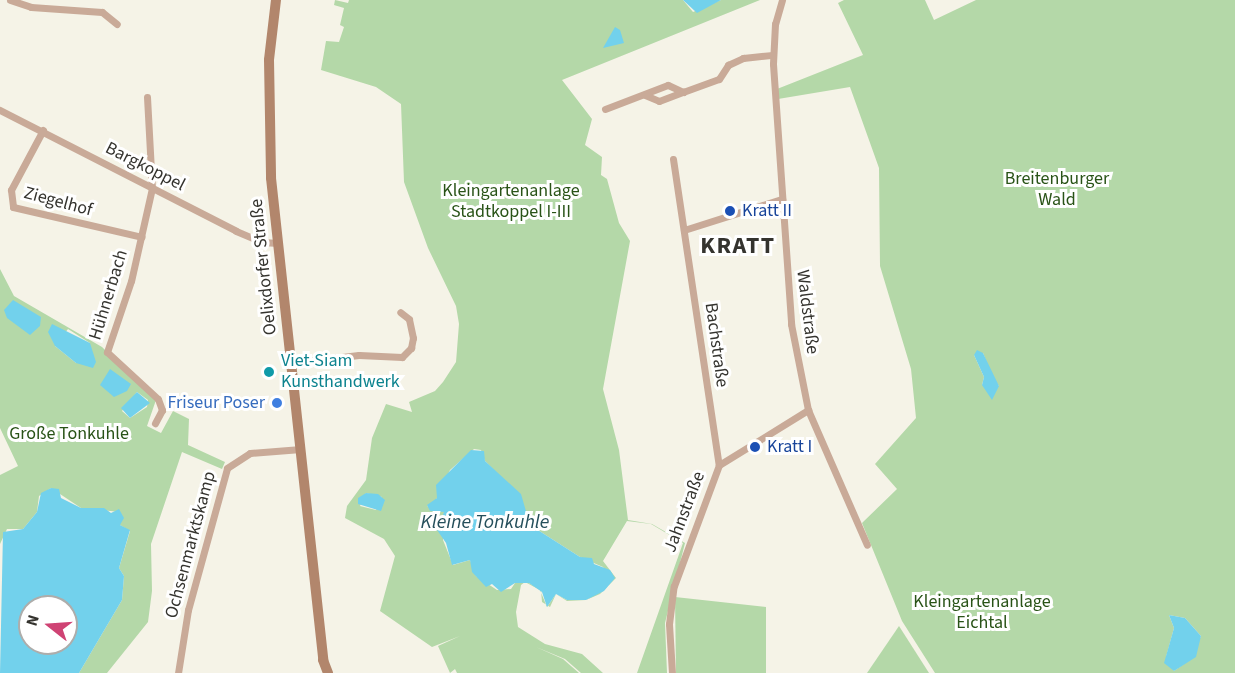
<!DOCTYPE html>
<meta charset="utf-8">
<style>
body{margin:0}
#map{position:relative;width:1235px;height:673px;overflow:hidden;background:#f5f3e7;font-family:"Source Sans 3",sans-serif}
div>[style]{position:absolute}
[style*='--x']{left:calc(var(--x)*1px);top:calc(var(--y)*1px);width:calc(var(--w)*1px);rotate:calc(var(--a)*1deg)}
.green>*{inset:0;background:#b4d8a8}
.water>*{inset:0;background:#72d1ec}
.street>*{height:7px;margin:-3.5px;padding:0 3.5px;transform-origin:3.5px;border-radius:3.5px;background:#c9aa98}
.secondary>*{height:10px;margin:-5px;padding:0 5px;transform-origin:5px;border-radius:5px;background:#b2866c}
.dots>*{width:16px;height:16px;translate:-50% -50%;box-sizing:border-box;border:3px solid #fff;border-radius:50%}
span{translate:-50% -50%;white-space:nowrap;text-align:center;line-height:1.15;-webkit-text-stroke:6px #fff;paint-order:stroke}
.street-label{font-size:18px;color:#34332e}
.park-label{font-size:18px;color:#295317}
.transit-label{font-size:18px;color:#164399}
.left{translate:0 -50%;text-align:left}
.culture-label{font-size:18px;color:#0d838f}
.shop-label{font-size:18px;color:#366cbe}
.right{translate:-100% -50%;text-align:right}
.water-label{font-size:20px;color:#254f5b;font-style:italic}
.district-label{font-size:24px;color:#34332e;font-weight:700;letter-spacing:1.5px}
.north{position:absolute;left:18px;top:595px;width:60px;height:60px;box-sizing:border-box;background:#fff;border:2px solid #aeadab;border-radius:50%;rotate:287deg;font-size:16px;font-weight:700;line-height:24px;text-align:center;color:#34332e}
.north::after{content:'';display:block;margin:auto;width:21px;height:27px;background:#cf4374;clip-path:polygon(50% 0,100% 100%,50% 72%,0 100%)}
</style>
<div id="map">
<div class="green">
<i style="clip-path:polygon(evenodd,335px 0,348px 3px,349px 0,683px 0,693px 12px,721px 0,760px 0,562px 80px,592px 119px,585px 145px,602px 157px,601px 175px,607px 179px,619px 223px,630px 241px,603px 389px,619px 450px,628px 520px,652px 524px,685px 543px,665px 623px,667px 673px,637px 673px,683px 543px,651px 524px,627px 521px,603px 561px,616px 578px,600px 594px,586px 600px,567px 601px,556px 594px,547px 607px,540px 590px,525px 582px,521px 585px,516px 612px,518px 627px,545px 644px,582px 654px,603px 673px,581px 673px,565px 659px,536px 647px,563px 659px,579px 673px,457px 673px,455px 669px,450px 673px,438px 646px,460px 636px,432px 647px,380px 611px,395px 556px,384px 539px,345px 518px,347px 506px,366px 480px,372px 438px,386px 404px,412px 412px,409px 402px,435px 391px,443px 382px,456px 362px,459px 324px,456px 306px,428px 248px,404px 182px,401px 104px,376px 87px,321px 70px,326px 41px,339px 42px,344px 27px,340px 25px,344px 8px,334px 5px,335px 0,474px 449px,481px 450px,485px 461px,515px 491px,530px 525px,580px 557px,603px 567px,611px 581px,608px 586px,586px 600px,567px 600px,556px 594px,550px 607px,542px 602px,541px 590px,529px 583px,515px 583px,511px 589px,497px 590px,476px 576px,470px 560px,453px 565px,443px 540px,444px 512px,427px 506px,436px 500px,450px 470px,474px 449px,335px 0,366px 493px,382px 497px,376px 510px,360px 506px,366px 493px)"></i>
<i style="clip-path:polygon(evenodd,844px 0,925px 0,934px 20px,976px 0,1235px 0,1235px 673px,935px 673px,902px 621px,862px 523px,897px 489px,875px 464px,916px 418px,911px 369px,880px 266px,879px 168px,850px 87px,778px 99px,777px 89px,863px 55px,838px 3px,844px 0,983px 353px,993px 378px,999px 386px,982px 385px,984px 377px,974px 355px,983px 353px,844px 0,1169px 615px,1185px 618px,1201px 636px,1191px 659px,1174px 671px,1166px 657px,1174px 628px,1169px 615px)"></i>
<i style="clip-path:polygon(evenodd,0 269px,14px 296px,102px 347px,156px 400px,147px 426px,161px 433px,173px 411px,189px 419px,188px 445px,225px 462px,222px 469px,182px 452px,151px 544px,152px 591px,148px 622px,107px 673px,79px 673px,122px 600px,124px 576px,119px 568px,130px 531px,120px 525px,120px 512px,81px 508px,51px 488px,39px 496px,37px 512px,23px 529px,7px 529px,0 544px,0 475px,18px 466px,0 428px,0 269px,68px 329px,90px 343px,76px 363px,55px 346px,68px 329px,0 269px,137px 392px,148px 400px,147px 407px,130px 418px,122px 411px,137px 392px)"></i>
<i style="clip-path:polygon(675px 597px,766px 607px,766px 673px,676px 673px)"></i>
<i style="clip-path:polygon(899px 626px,929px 673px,867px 673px)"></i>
</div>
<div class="water">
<i style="clip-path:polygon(683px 0,721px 0,697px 13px)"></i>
<i style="clip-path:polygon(615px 27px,620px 30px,624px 43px,603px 48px)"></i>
<i style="clip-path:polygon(13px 300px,41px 317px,40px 326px,30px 335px,7px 318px,4px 310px)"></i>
<i style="clip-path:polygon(52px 324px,90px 343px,96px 362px,93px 368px,76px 363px,55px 346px,48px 332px)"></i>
<i style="clip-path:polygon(977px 350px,983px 353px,999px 386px,992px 400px,982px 385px,984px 377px,974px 355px)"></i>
<i style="clip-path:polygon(110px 369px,131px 384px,127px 391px,114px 397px,100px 385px)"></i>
<i style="clip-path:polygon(137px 392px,150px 403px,130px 418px,121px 408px)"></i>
<i style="clip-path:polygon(471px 450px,484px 451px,485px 461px,521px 494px,530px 525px,580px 557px,592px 558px,594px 564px,610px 570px,615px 578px,604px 591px,586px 600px,567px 600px,556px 594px,547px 607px,542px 592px,529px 583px,515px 583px,501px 592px,492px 584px,486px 587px,472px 572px,470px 560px,452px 565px,446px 543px,437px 530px,444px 512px,430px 511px,427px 505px,437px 498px,436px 485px)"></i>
<i style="clip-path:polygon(evenodd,51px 488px,59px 489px,61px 498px,81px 508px,104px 508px,111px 513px,119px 509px,124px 518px,120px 525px,130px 530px,119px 568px,124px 576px,122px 600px,79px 673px,0 673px,3px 532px,23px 529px,37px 512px,41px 493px,51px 488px,30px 607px,66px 607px,66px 643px,30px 643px,30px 607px)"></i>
<i style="clip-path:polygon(366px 493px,378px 494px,385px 500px,381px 511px,358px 504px,358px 498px)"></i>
<i style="clip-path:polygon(1169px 615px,1185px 618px,1201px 636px,1196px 657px,1174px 671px,1164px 663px,1174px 628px)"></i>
</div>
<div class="street">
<i style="--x:10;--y:0;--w:22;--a:18"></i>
<i style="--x:31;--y:7;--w:71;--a:4"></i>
<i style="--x:102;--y:12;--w:19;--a:39"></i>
<i style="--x:782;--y:0;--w:25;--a:106"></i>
<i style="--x:775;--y:24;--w:40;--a:92.9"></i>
<i style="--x:773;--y:64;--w:261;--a:86"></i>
<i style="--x:791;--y:324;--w:88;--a:78.8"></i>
<i style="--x:808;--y:410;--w:147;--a:66.4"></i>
<i style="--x:645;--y:95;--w:15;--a:23"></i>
<i style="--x:659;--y:101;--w:26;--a:-21"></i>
<i style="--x:147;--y:97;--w:91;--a:86.9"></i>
<i style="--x:152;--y:188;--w:95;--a:102.7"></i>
<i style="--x:131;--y:281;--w:75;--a:108.7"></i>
<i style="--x:107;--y:352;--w:69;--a:42.7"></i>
<i style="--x:158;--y:399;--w:12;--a:70"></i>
<i style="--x:162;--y:410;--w:15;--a:118"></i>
<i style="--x:605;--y:109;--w:67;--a:-20.9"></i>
<i style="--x:668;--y:85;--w:17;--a:25"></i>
<i style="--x:683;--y:92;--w:38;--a:-20"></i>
<i style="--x:719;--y:79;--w:17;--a:-57"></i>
<i style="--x:728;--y:65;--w:17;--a:-25"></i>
<i style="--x:743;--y:58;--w:30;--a:-6"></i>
<i style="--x:0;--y:110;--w:265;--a:27.1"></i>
<i style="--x:236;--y:231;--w:28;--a:23"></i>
<i style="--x:262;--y:242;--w:16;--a:4"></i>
<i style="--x:43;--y:130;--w:68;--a:118.1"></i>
<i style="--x:11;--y:190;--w:17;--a:83"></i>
<i style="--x:13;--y:207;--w:132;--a:13.1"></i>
<i style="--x:673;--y:159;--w:309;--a:81.5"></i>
<i style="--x:684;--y:230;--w:103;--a:-17.6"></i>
<i style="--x:292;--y:363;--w:67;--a:-6.8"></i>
<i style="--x:359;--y:355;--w:43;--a:2.7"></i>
<i style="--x:402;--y:357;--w:13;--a:-45"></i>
<i style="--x:411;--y:348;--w:10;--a:-79"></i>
<i style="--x:413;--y:338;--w:19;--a:-102"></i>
<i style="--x:409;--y:319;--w:11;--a:-142"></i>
<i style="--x:178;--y:673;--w:64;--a:-81"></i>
<i style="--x:188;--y:610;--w:147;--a:-74.6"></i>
<i style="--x:227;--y:468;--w:27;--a:-33"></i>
<i style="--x:250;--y:453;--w:51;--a:-4.5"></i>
<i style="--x:672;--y:673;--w:49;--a:-93.5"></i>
<i style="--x:669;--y:624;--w:38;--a:-83"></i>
<i style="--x:674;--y:586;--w:129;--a:-69.6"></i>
<i style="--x:719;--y:465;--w:105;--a:-31.7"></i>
</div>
<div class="secondary">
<i style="--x:276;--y:0;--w:60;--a:96.7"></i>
<i style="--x:269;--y:60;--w:118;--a:89"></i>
<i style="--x:271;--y:178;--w:485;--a:83.8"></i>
<i style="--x:323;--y:660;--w:14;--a:69"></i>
</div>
<div class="dots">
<i style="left:730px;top:211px;background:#1a4fb4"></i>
<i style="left:269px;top:372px;background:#0f9aa8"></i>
<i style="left:277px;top:403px;background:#3f7fe0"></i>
<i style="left:755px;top:447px;background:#1a4fb4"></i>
</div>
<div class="street-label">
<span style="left:145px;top:167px;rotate:27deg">Bargkoppel</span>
<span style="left:58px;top:202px;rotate:15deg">Ziegelhof</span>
<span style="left:264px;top:267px;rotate:-96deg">Oelixdorfer Straße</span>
<span style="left:109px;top:295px;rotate:-73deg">Hühnerbach</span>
<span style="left:807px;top:312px;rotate:83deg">Waldstraße</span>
<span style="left:716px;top:345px;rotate:82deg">Bachstraße</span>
<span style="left:685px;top:512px;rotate:-69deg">Jahnstraße</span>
<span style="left:191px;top:545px;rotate:-75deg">Ochsenmarktskamp</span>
</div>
<div class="park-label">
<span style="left:1057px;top:190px">Breitenburger<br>Wald</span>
<span style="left:511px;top:202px">Kleingartenanlage<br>Stadtkoppel I-III</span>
<span style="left:69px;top:434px">Große Tonkuhle</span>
<span style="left:982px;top:613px">Kleingartenanlage<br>Eichtal</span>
</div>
<div class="transit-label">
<span class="left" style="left:742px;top:211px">Kratt II</span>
<span class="left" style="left:767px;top:447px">Kratt I</span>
</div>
<div class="culture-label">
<span class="left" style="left:281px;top:372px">Viet-Siam<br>Kunsthandwerk</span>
</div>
<div class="shop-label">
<span class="right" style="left:265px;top:403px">Friseur Poser</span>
</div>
<div class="water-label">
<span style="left:485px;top:522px">Kleine Tonkuhle</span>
</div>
<div class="district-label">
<span style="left:738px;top:246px">KRATT</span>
</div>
<div class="north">N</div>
</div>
